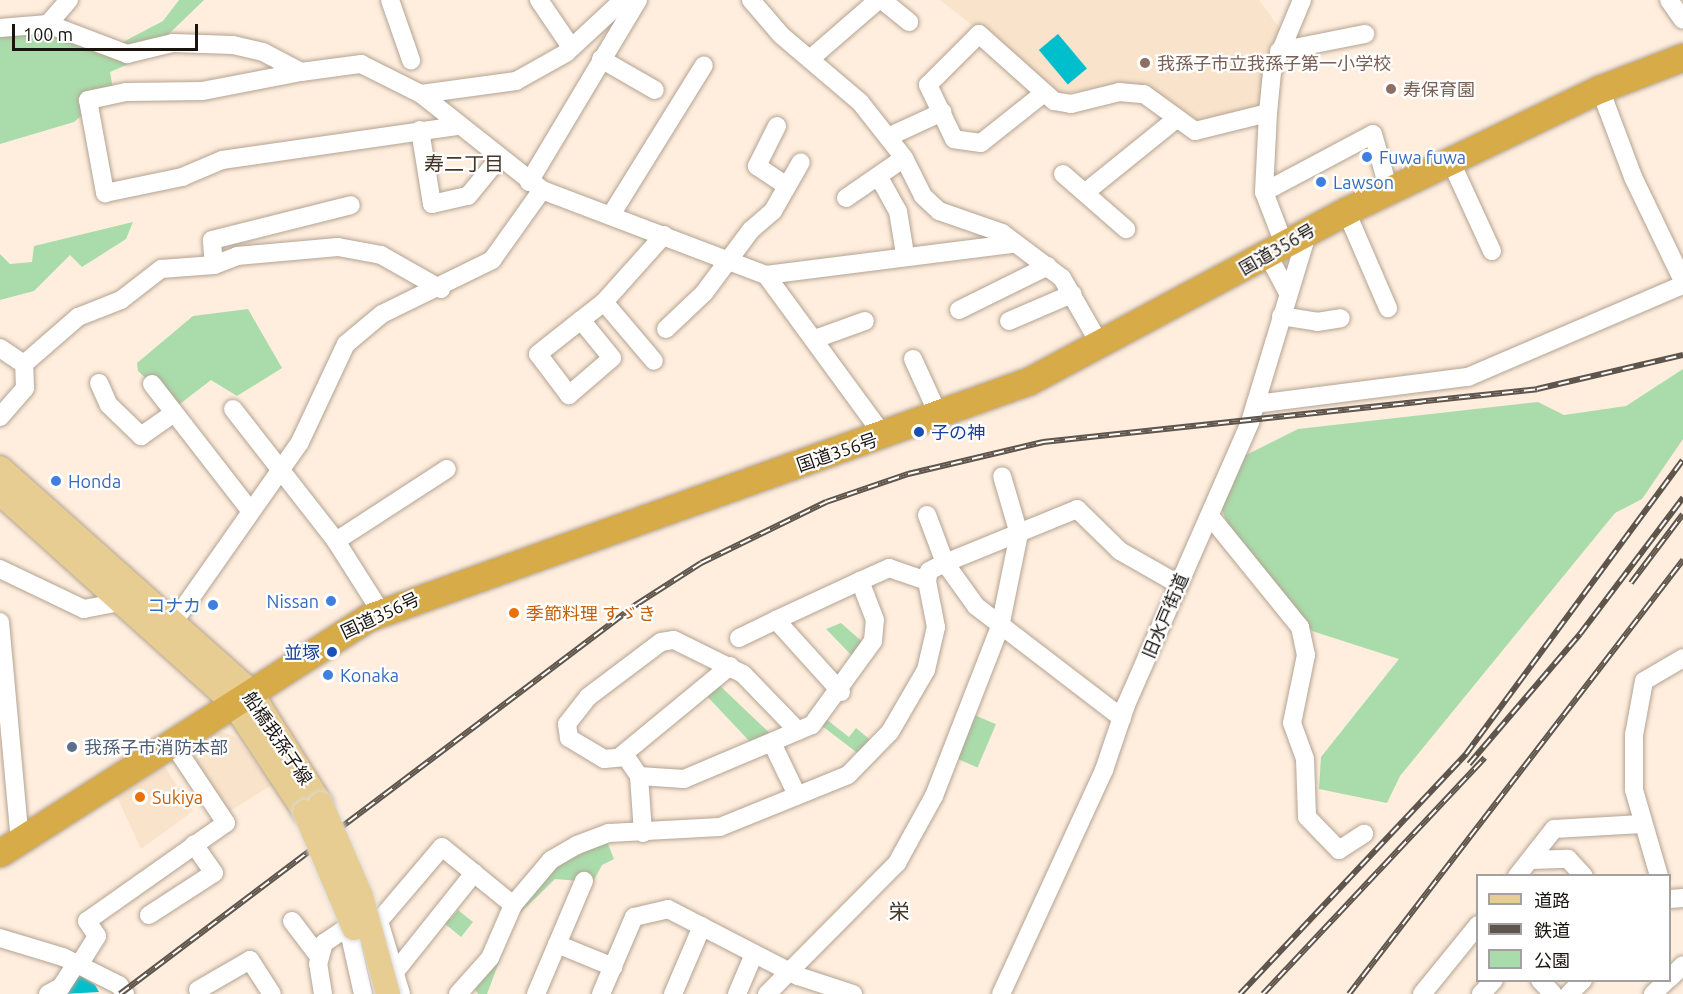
<!DOCTYPE html>
<meta charset="utf-8">
<style>
body{margin:0}
#map{position:relative;width:1683px;height:994px;overflow:hidden;background:#fed;font-family:Ubuntu,"Noto Sans JP",sans-serif}
div>[style]{position:absolute}
[style*='--x']{left:calc(var(--x)*1px);top:calc(var(--y)*1px);width:calc(var(--w)*1px);rotate:calc(var(--a)*1deg)}
.built>*{inset:0;background:#f9e3cb}
.green>*{inset:0;background:#aadbab;transform-origin:0 0}
.water>*{inset:0;background:#00bfcc;transform-origin:0 0}
.roads{filter:drop-shadow(0 0 2px #b3a393) drop-shadow(0 0 2px #b3a393)}
.minor>*{height:18px;margin:-9px;padding:0 9px;transform-origin:9px;border-radius:9px;background:#fff}
.major>*{height:24px;margin:-12px;padding:0 12px;transform-origin:12px;border-radius:12px;background:#e7cd91}
.highway>*{height:27px;margin:-13.5px;padding:0 13.5px;transform-origin:13.5px;border-radius:13.5px;background:#d7ac48}
.rail>*{height:6px;margin-top:-3px;transform-origin:0;background:repeating-linear-gradient(90deg,#fff 0 11px,#5e554c 0 22px);box-sizing:border-box;border-block:2px solid #5e554c}
.bridges{filter:drop-shadow(0 0 2px #dad9d8) drop-shadow(0 0 2px #dad9d8)}
.major-bridge>*{height:24px;margin:-12px;padding:0 12px;transform-origin:12px;border-radius:12px;background:#e7cd91}
.dots>*{width:16px;height:16px;translate:-50% -50%;box-sizing:border-box;border:3px solid #fff;border-radius:50%}
span{translate:-50% -50%;white-space:nowrap;text-align:center;line-height:1.15;-webkit-text-stroke:4.5px #fff;paint-order:stroke}
.education-label{font-size:18px;color:#785e54}
.left{translate:0 -50%;text-align:left}
.shop-label{font-size:18px;color:#366cbe}
.right{translate:-100% -50%;text-align:right}
.street-label{font-size:18px;color:#19140e}
.transit-label{font-size:18px;color:#164399}
.food-label{font-size:18px;color:#c56008}
.service-label{font-size:18px;color:#4e5e75}
.neighbourhood-label{font-size:20px;color:#443729}
.quarter-label{font-size:21px;color:#443729}
.legend{position:absolute;left:1476px;top:874px;width:195px;height:108px;box-sizing:border-box;background:#fff;border:2px solid #a3a19f;margin:0;padding:8px 10px;list-style:none;font-size:18px;color:#19140e}
.legend li{display:flex;align-items:center;gap:12px;height:30px}
.legend b{width:30px;border:2px solid #a3a19f}
.scale{position:absolute;left:12px;top:24px;width:186px;height:27px;box-sizing:border-box;border:3px solid #19140e;border-top:0;padding-left:8px;font-size:18px;line-height:21px;white-space:nowrap;color:#19140e;-webkit-text-stroke:4px #fff;paint-order:stroke}
</style>
<div id="map">
<div class="built">
<i style="clip-path:polygon(940px 0,1259px 0,1284px 34px,1265px 105px,1197px 124px,1144px 86px,1122px 84px,1060px 94px)"></i>
<i style="clip-path:polygon(214px 729px,236px 737px,272px 785px,225px 814px,183px 751px)"></i>
<i style="clip-path:polygon(163px 764px,193px 811px,141px 849px,115px 793px)"></i>
</div>
<div class="green">
<i style="clip-path:polygon(179px 0,204px 0,145px 57px,110px 72px,113px 89px,74px 122px,0 144px,0 37px,47px 34px,100px 54px,163px 21px)"></i>
<i style="clip-path:polygon(133px 222px,126px 239px,82px 267px,70px 255px,34px 291px,0 300px,0 254px,10px 264px,32px 262px,34px 246px)"></i>
<i style="clip-path:polygon(248px 309px,282px 368px,237px 396px,211px 380px,176px 407px,138px 371px,137px 363px,193px 316px)"></i>
<i style="clip-path:polygon(1683px 369px,1683px 439px,1642px 499px,1615px 513px,1400px 776px,1387px 803px,1319px 789px,1321px 757px,1399px 659px,1312px 631px,1230px 530px,1221px 507px,1240px 458px,1298px 429px,1538px 402px,1564px 415px,1626px 406px)"></i>
<i style="clip-path:polygon(841px 623px,866px 645px,857px 661px,826px 629px)"></i>
<i style="clip-path:polygon(716px 682px,777px 740px,753px 745px,703px 692px)"></i>
<i style="left:972px;top:714px;width:26px;height:47px;rotate:23deg"></i>
<i style="clip-path:polygon(822px 716px,849px 737px,856px 728px,875px 744px,864px 758px,817px 722px)"></i>
<i style="clip-path:polygon(604px 834px,614px 859px,602px 865px,593px 882px,555px 879px,516px 917px,487px 994px,478px 994px,471px 983px,551px 860px)"></i>
<i style="clip-path:polygon(458px 910px,473px 922px,461px 937px,438px 918px,442px 913px,451px 919px)"></i>
</div>
<div class="water">
<i style="left:1058px;top:34px;width:45px;height:25px;rotate:50deg"></i>
<i style="clip-path:polygon(76px 973px,95px 985px,99px 992px,63px 994px)"></i>
</div>
<div class="roads">
<div class="minor">
<i style="--x:390;--y:0;--w:64;--a:70.7"></i>
<i style="--x:539;--y:0;--w:57;--a:55.8"></i>
<i style="--x:751;--y:0;--w:46;--a:49.4"></i>
<i style="--x:781;--y:35;--w:104;--a:40.3"></i>
<i style="--x:860;--y:102;--w:71;--a:51.8"></i>
<i style="--x:904;--y:158;--w:42;--a:63.4"></i>
<i style="--x:923;--y:196;--w:22;--a:43"></i>
<i style="--x:939;--y:211;--w:67;--a:19.2"></i>
<i style="--x:1002;--y:233;--w:75;--a:36.9"></i>
<i style="--x:1062;--y:278;--w:78;--a:60.2"></i>
<i style="--x:882;--y:0;--w:35;--a:39"></i>
<i style="--x:1669;--y:0;--w:24;--a:55"></i>
<i style="--x:48;--y:24;--w:32;--a:-49"></i>
<i style="--x:0;--y:28;--w:48;--a:-4.8"></i>
<i style="--x:48;--y:24;--w:85;--a:20.8"></i>
<i style="--x:127;--y:54;--w:47;--a:-13.4"></i>
<i style="--x:173;--y:43;--w:60;--a:1.9"></i>
<i style="--x:233;--y:45;--w:31;--a:13"></i>
<i style="--x:263;--y:52;--w:43;--a:27.8"></i>
<i style="--x:301;--y:72;--w:61;--a:-7.6"></i>
<i style="--x:361;--y:64;--w:67;--a:26.6"></i>
<i style="--x:421;--y:94;--w:154;--a:38.4"></i>
<i style="--x:542;--y:190;--w:240;--a:20.8"></i>
<i style="--x:766;--y:275;--w:200;--a:53.8"></i>
<i style="--x:1279;--y:51;--w:88;--a:-11.2"></i>
<i style="--x:601;--y:59;--w:62;--a:29.9"></i>
<i style="--x:810;--y:59;--w:90;--a:-40.9"></i>
<i style="--x:301;--y:72;--w:101;--a:169.1"></i>
<i style="--x:202;--y:91;--w:76;--a:179.2"></i>
<i style="--x:126;--y:92;--w:39;--a:168"></i>
<i style="--x:88;--y:100;--w:95;--a:79.6"></i>
<i style="--x:105;--y:193;--w:79;--a:-11.7"></i>
<i style="--x:182;--y:177;--w:43;--a:-23"></i>
<i style="--x:222;--y:160;--w:237;--a:-8.2"></i>
<i style="--x:1600;--y:89;--w:94;--a:69.4"></i>
<i style="--x:1633;--y:177;--w:115;--a:64.3"></i>
<i style="--x:1044;--y:93;--w:80;--a:141.6"></i>
<i style="--x:981;--y:143;--w:27;--a:-172"></i>
<i style="--x:954;--y:139;--w:60;--a:-115.7"></i>
<i style="--x:928;--y:85;--w:72;--a:-45"></i>
<i style="--x:979;--y:34;--w:101;--a:41.8"></i>
<i style="--x:1054;--y:101;--w:17;--a:10"></i>
<i style="--x:1071;--y:104;--w:49;--a:-14"></i>
<i style="--x:1119;--y:92;--w:25;--a:5"></i>
<i style="--x:1144;--y:94;--w:63;--a:36"></i>
<i style="--x:1195;--y:131;--w:75;--a:-13.9"></i>
<i style="--x:421;--y:94;--w:96;--a:-7.8"></i>
<i style="--x:516;--y:81;--w:57;--a:-29.2"></i>
<i style="--x:566;--y:53;--w:78;--a:-42.9"></i>
<i style="--x:777;--y:126;--w:45;--a:116.6"></i>
<i style="--x:757;--y:166;--w:36;--a:34"></i>
<i style="--x:420;--y:130;--w:75;--a:80.8"></i>
<i style="--x:432;--y:204;--w:37;--a:-13"></i>
<i style="--x:468;--y:196;--w:50;--a:-50.6"></i>
<i style="--x:888;--y:137;--w:60;--a:-24.8"></i>
<i style="--x:1451;--y:162;--w:98;--a:65.3"></i>
<i style="--x:1063;--y:174;--w:84;--a:41.1"></i>
<i style="--x:880;--y:179;--w:37;--a:61"></i>
<i style="--x:898;--y:211;--w:44;--a:80.8"></i>
<i style="--x:529;--y:182;--w:212;--a:-59.1"></i>
<i style="--x:1087;--y:191;--w:113;--a:-38.9"></i>
<i style="--x:1264;--y:192;--w:123;--a:-28"></i>
<i style="--x:1373;--y:134;--w:59;--a:74.3"></i>
<i style="--x:846;--y:198;--w:70;--a:-34.6"></i>
<i style="--x:1346;--y:211;--w:106;--a:66.6"></i>
<i style="--x:611;--y:215;--w:176;--a:-58.2"></i>
<i style="--x:1284;--y:244;--w:56;--a:-111"></i>
<i style="--x:1264;--y:192;--w:79;--a:-87.1"></i>
<i style="--x:1268;--y:113;--w:41;--a:-84.4"></i>
<i style="--x:1272;--y:72;--w:78;--a:-67.4"></i>
<i style="--x:1268;--y:255;--w:41;--a:62.2"></i>
<i style="--x:214;--y:265;--w:25;--a:-95"></i>
<i style="--x:212;--y:240;--w:143;--a:-14.1"></i>
<i style="--x:766;--y:275;--w:249;--a:-7.2"></i>
<i style="--x:604;--y:302;--w:77;--a:49.7"></i>
<i style="--x:959;--y:310;--w:99;--a:-26.3"></i>
<i style="--x:1281;--y:316;--w:36;--a:9"></i>
<i style="--x:1317;--y:322;--w:24;--a:-9"></i>
<i style="--x:581;--y:320;--w:49;--a:50.8"></i>
<i style="--x:612;--y:358;--w:57;--a:139.3"></i>
<i style="--x:569;--y:395;--w:51;--a:-127.1"></i>
<i style="--x:538;--y:354;--w:55;--a:-38.3"></i>
<i style="--x:581;--y:320;--w:29;--a:-38"></i>
<i style="--x:604;--y:302;--w:90;--a:-48.2"></i>
<i style="--x:1009;--y:321;--w:69;--a:-23.2"></i>
<i style="--x:666;--y:329;--w:52;--a:-43.5"></i>
<i style="--x:704;--y:293;--w:79;--a:-53.3"></i>
<i style="--x:751;--y:230;--w:29;--a:-41"></i>
<i style="--x:773;--y:211;--w:56;--a:-60.3"></i>
<i style="--x:815;--y:339;--w:53;--a:-19.8"></i>
<i style="--x:0;--y:348;--w:29;--a:34"></i>
<i style="--x:24;--y:364;--w:72;--a:-41"></i>
<i style="--x:78;--y:317;--w:46;--a:-21.6"></i>
<i style="--x:121;--y:300;--w:51;--a:-37.8"></i>
<i style="--x:161;--y:269;--w:53;--a:-4.3"></i>
<i style="--x:214;--y:265;--w:25;--a:-21"></i>
<i style="--x:237;--y:256;--w:101;--a:-5.1"></i>
<i style="--x:338;--y:247;--w:44;--a:10.5"></i>
<i style="--x:381;--y:255;--w:69;--a:29.5"></i>
<i style="--x:913;--y:359;--w:63;--a:65.5"></i>
<i style="--x:99;--y:383;--w:24;--a:66"></i>
<i style="--x:109;--y:405;--w:45;--a:44.1"></i>
<i style="--x:141;--y:436;--w:40;--a:-34.9"></i>
<i style="--x:152;--y:384;--w:158;--a:52.2"></i>
<i style="--x:1256;--y:404;--w:214;--a:-7.3"></i>
<i style="--x:1468;--y:377;--w:234;--a:-23.2"></i>
<i style="--x:233;--y:409;--w:167;--a:52"></i>
<i style="--x:0;--y:417;--w:38;--a:-49"></i>
<i style="--x:25;--y:388;--w:24;--a:-92"></i>
<i style="--x:927;--y:515;--w:51;--a:69.4"></i>
<i style="--x:945;--y:563;--w:53;--a:54.2"></i>
<i style="--x:976;--y:606;--w:184;--a:37.5"></i>
<i style="--x:1210;--y:516;--w:143;--a:51"></i>
<i style="--x:1300;--y:627;--w:29;--a:78"></i>
<i style="--x:1306;--y:655;--w:69;--a:101.6"></i>
<i style="--x:1292;--y:723;--w:38;--a:70"></i>
<i style="--x:1305;--y:759;--w:58;--a:88"></i>
<i style="--x:1307;--y:817;--w:46;--a:45.9"></i>
<i style="--x:1339;--y:850;--w:30;--a:-33"></i>
<i style="--x:0;--y:569;--w:93;--a:25.5"></i>
<i style="--x:84;--y:609;--w:38;--a:-11"></i>
<i style="--x:381;--y:612;--w:84;--a:-122.4"></i>
<i style="--x:336;--y:541;--w:132;--a:-33"></i>
<i style="--x:0;--y:622;--w:219;--a:84.8"></i>
<i style="--x:173;--y:623;--w:221;--a:-54.9"></i>
<i style="--x:300;--y:442;--w:108;--a:-64.9"></i>
<i style="--x:346;--y:344;--w:47;--a:-39.8"></i>
<i style="--x:382;--y:314;--w:123;--a:-26.1"></i>
<i style="--x:492;--y:260;--w:86;--a:-54.5"></i>
<i style="--x:739;--y:638;--w:41;--a:-25.9"></i>
<i style="--x:841;--y:692;--w:97;--a:-132.1"></i>
<i style="--x:776;--y:620;--w:93;--a:-24.9"></i>
<i style="--x:772;--y:743;--w:58;--a:64.3"></i>
<i style="--x:622;--y:755;--w:140;--a:-39.5"></i>
<i style="--x:639;--y:776;--w:23;--a:-124"></i>
<i style="--x:626;--y:757;--w:22;--a:175"></i>
<i style="--x:604;--y:759;--w:41;--a:-149"></i>
<i style="--x:569;--y:738;--w:14;--a:-98"></i>
<i style="--x:567;--y:724;--w:34;--a:-52"></i>
<i style="--x:588;--y:697;--w:91;--a:-37"></i>
<i style="--x:661;--y:642;--w:13;--a:-9"></i>
<i style="--x:674;--y:640;--w:77;--a:26.2"></i>
<i style="--x:743;--y:674;--w:79;--a:46"></i>
<i style="--x:643;--y:833;--w:57;--a:-94"></i>
<i style="--x:639;--y:776;--w:45;--a:3.8"></i>
<i style="--x:684;--y:779;--w:139;--a:-22.9"></i>
<i style="--x:812;--y:725;--w:104;--a:-54"></i>
<i style="--x:873;--y:641;--w:21;--a:-85"></i>
<i style="--x:875;--y:620;--w:42;--a:-111"></i>
<i style="--x:860;--y:581;--w:32;--a:-24"></i>
<i style="--x:889;--y:568;--w:40;--a:18.9"></i>
<i style="--x:1530;--y:860;--w:38;--a:-2"></i>
<i style="--x:1568;--y:859;--w:23;--a:47"></i>
<i style="--x:1517;--y:876;--w:60;--a:-51.8"></i>
<i style="--x:1554;--y:829;--w:88;--a:-3.3"></i>
<i style="--x:1659;--y:876;--w:90;--a:-106.2"></i>
<i style="--x:1634;--y:790;--w:55;--a:-90"></i>
<i style="--x:1634;--y:735;--w:55;--a:-79.5"></i>
<i style="--x:1644;--y:681;--w:45;--a:-30.5"></i>
<i style="--x:1670;--y:899;--w:13;--a:-4"></i>
<i style="--x:149;--y:915;--w:77;--a:-32.9"></i>
<i style="--x:214;--y:873;--w:35;--a:-125"></i>
<i style="--x:292;--y:921;--w:46;--a:52.9"></i>
<i style="--x:379;--y:921;--w:76;--a:73.2"></i>
<i style="--x:0;--y:938;--w:66;--a:16.8"></i>
<i style="--x:63;--y:957;--w:63;--a:26.6"></i>
<i style="--x:119;--y:985;--w:11;--a:56"></i>
<i style="--x:557;--y:944;--w:61;--a:22.3"></i>
<i style="--x:79;--y:965;--w:34;--a:-58"></i>
<i style="--x:97;--y:936;--w:18;--a:-124"></i>
<i style="--x:87;--y:921;--w:170;--a:-35.2"></i>
<i style="--x:226;--y:823;--w:97;--a:-123.7"></i>
<i style="--x:395;--y:972;--w:127;--a:-51.4"></i>
<i style="--x:1670;--y:978;--w:18;--a:-45"></i>
<i style="--x:1540;--y:980;--w:19;--a:47"></i>
<i style="--x:198;--y:990;--w:60;--a:-30"></i>
<i style="--x:250;--y:960;--w:40;--a:57.1"></i>
<i style="--x:48;--y:994;--w:15;--a:-28"></i>
<i style="--x:61;--y:987;--w:27;--a:-57"></i>
<i style="--x:323;--y:994;--w:30;--a:-99"></i>
<i style="--x:318;--y:964;--w:22;--a:-74"></i>
<i style="--x:324;--y:943;--w:29;--a:-34"></i>
<i style="--x:363;--y:994;--w:69;--a:-102.6"></i>
<i style="--x:348;--y:927;--w:32;--a:-11"></i>
<i style="--x:379;--y:921;--w:97;--a:-49.6"></i>
<i style="--x:442;--y:847;--w:92;--a:39.2"></i>
<i style="--x:513;--y:905;--w:59;--a:-49.8"></i>
<i style="--x:551;--y:860;--w:30;--a:-30"></i>
<i style="--x:577;--y:845;--w:34;--a:-21"></i>
<i style="--x:609;--y:833;--w:111;--a:-3.1"></i>
<i style="--x:720;--y:827;--w:138;--a:-22.1"></i>
<i style="--x:848;--y:775;--w:60;--a:-45.7"></i>
<i style="--x:890;--y:732;--w:72;--a:-59.9"></i>
<i style="--x:926;--y:670;--w:44;--a:-76.9"></i>
<i style="--x:936;--y:627;--w:47;--a:-101.1"></i>
<i style="--x:927;--y:581;--w:10;--a:-79"></i>
<i style="--x:929;--y:571;--w:18;--a:-27"></i>
<i style="--x:945;--y:563;--w:143;--a:-22.2"></i>
<i style="--x:1077;--y:509;--w:60;--a:44.3"></i>
<i style="--x:1120;--y:551;--w:67;--a:29.6"></i>
<i style="--x:458;--y:994;--w:48;--a:-48.4"></i>
<i style="--x:490;--y:958;--w:58;--a:-66.5"></i>
<i style="--x:536;--y:994;--w:123;--a:-67"></i>
<i style="--x:601;--y:994;--w:84;--a:-66.8"></i>
<i style="--x:634;--y:917;--w:35;--a:-13"></i>
<i style="--x:668;--y:909;--w:146;--a:27.3"></i>
<i style="--x:798;--y:976;--w:58;--a:18.1"></i>
<i style="--x:673;--y:994;--w:74;--a:-66.9"></i>
<i style="--x:737;--y:994;--w:43;--a:-67"></i>
<i style="--x:767;--y:994;--w:185;--a:-45.2"></i>
<i style="--x:897;--y:863;--w:77;--a:-61.1"></i>
<i style="--x:934;--y:796;--w:181;--a:-68.7"></i>
<i style="--x:1000;--y:627;--w:95;--a:-78.5"></i>
<i style="--x:1019;--y:534;--w:60;--a:-106.3"></i>
<i style="--x:1001;--y:994;--w:247;--a:-65.3"></i>
<i style="--x:1104;--y:770;--w:69;--a:-71.3"></i>
<i style="--x:1126;--y:705;--w:309;--a:-66.3"></i>
<i style="--x:1250;--y:422;--w:200;--a:-73.1"></i>
<i style="--x:1422;--y:994;--w:89;--a:-50.9"></i>
<i style="--x:1481;--y:994;--w:19;--a:-47"></i>
<i style="--x:1569;--y:994;--w:20;--a:-45"></i>
<i style="--x:1653;--y:994;--w:20;--a:-45"></i>
</div>
<div class="major">
<i style="--x:0;--y:468;--w:335;--a:41.7"></i>
<i style="--x:250;--y:691;--w:133;--a:57.9"></i>
<i style="--x:0;--y:493;--w:314;--a:42"></i>
<i style="--x:233;--y:703;--w:131;--a:56.6"></i>
</div>
<div class="highway">
<i style="--x:0;--y:853;--w:436;--a:-32.6"></i>
<i style="--x:367;--y:618;--w:703;--a:-19.7"></i>
<i style="--x:1029;--y:381;--w:360;--a:-28.2"></i>
<i style="--x:1346;--y:211;--w:282;--a:-25.7"></i>
<i style="--x:1600;--y:89;--w:89;--a:-21.1"></i>
</div>
</div>
<div class="rail">
<i style="--x:1631;--y:583;--w:86;--a:-53"></i>
<i style="--x:1469;--y:764;--w:171;--a:-49.5"></i>
<i style="--x:1580;--y:634;--w:171;--a:-52.9"></i>
<i style="--x:120;--y:994;--w:648;--a:-37.03"></i>
<i style="--x:637;--y:604;--w:76;--a:-32.6"></i>
<i style="--x:701;--y:563;--w:139;--a:-26"></i>
<i style="--x:826;--y:502;--w:87;--a:-18.9"></i>
<i style="--x:908;--y:474;--w:139;--a:-13.3"></i>
<i style="--x:1043;--y:442;--w:497;--a:-6.1"></i>
<i style="--x:1537;--y:389;--w:150;--a:-13.1"></i>
<i style="--x:1240;--y:994;--w:330;--a:-46.7"></i>
<i style="--x:1466;--y:754;--w:365;--a:-53.6"></i>
<i style="--x:1263;--y:994;--w:324;--a:-46.8"></i>
<i style="--x:1349;--y:994;--w:548;--a:-52.42"></i>
</div>
<div class="bridges">
<div class="major-bridge">
<i style="--x:321;--y:804;--w:100;--a:66.5"></i>
<i style="--x:361;--y:896;--w:102;--a:74.6"></i>
<i style="--x:305;--y:812;--w:126;--a:67.1"></i>
</div>
</div>
<div class="dots">
<i style="left:1145px;top:63px;background:#8d6e63"></i>
<i style="left:1391px;top:89px;background:#8d6e63"></i>
<i style="left:1367px;top:157px;background:#3f7fe0"></i>
<i style="left:1321px;top:182px;background:#3f7fe0"></i>
<i style="left:919px;top:432px;background:#1a4fb4"></i>
<i style="left:56px;top:481px;background:#3f7fe0"></i>
<i style="left:331px;top:601px;background:#3f7fe0"></i>
<i style="left:213px;top:605px;background:#3f7fe0"></i>
<i style="left:514px;top:613px;background:#e8710a"></i>
<i style="left:332px;top:652px;background:#1a4fb4"></i>
<i style="left:328px;top:675px;background:#3f7fe0"></i>
<i style="left:72px;top:747px;background:#5c6f8a"></i>
<i style="left:140px;top:797px;background:#e8710a"></i>
</div>
<div class="education-label">
<span class="left" style="left:1157px;top:63px">我孫子市立我孫子第一小学校</span>
<span class="left" style="left:1403px;top:89px">寿保育園</span>
</div>
<div class="shop-label">
<span class="left" style="left:1379px;top:157px">Fuwa fuwa</span>
<span class="left" style="left:1333px;top:182px">Lawson</span>
<span class="left" style="left:68px;top:481px">Honda</span>
<span class="right" style="left:319px;top:601px">Nissan</span>
<span class="right" style="left:201px;top:605px">コナカ</span>
<span class="left" style="left:340px;top:675px">Konaka</span>
</div>
<div class="street-label">
<span style="left:1277px;top:249px;rotate:-30deg">国道356号</span>
<span style="left:837px;top:452px;rotate:-19deg">国道356号</span>
<span style="left:380px;top:615px;rotate:-25deg">国道356号</span>
<span style="left:1165px;top:616px;rotate:-67deg">旧水戸街道</span>
<span style="left:278px;top:738px;rotate:56deg">船橋我孫子線</span>
</div>
<div class="transit-label">
<span class="left" style="left:931px;top:432px">子の神</span>
<span class="right" style="left:320px;top:652px">並塚</span>
</div>
<div class="food-label">
<span class="left" style="left:526px;top:613px">季節料理 すゞき</span>
<span class="left" style="left:152px;top:797px">Sukiya</span>
</div>
<div class="service-label">
<span class="left" style="left:84px;top:747px">我孫子市消防本部</span>
</div>
<div class="neighbourhood-label">
<span style="left:464px;top:163px">寿二丁目</span>
</div>
<div class="quarter-label">
<span style="left:899px;top:911px">栄</span>
</div>
<ul class="legend">
<li><b style="height:8px;background:#e7cd91"></b>道路</li>
<li><b style="height:8px;background:#5e554c"></b>鉄道</li>
<li><b style="height:16px;background:#aadbab"></b>公園</li>
</ul>
<div class="scale">100 m</div>
</div>
